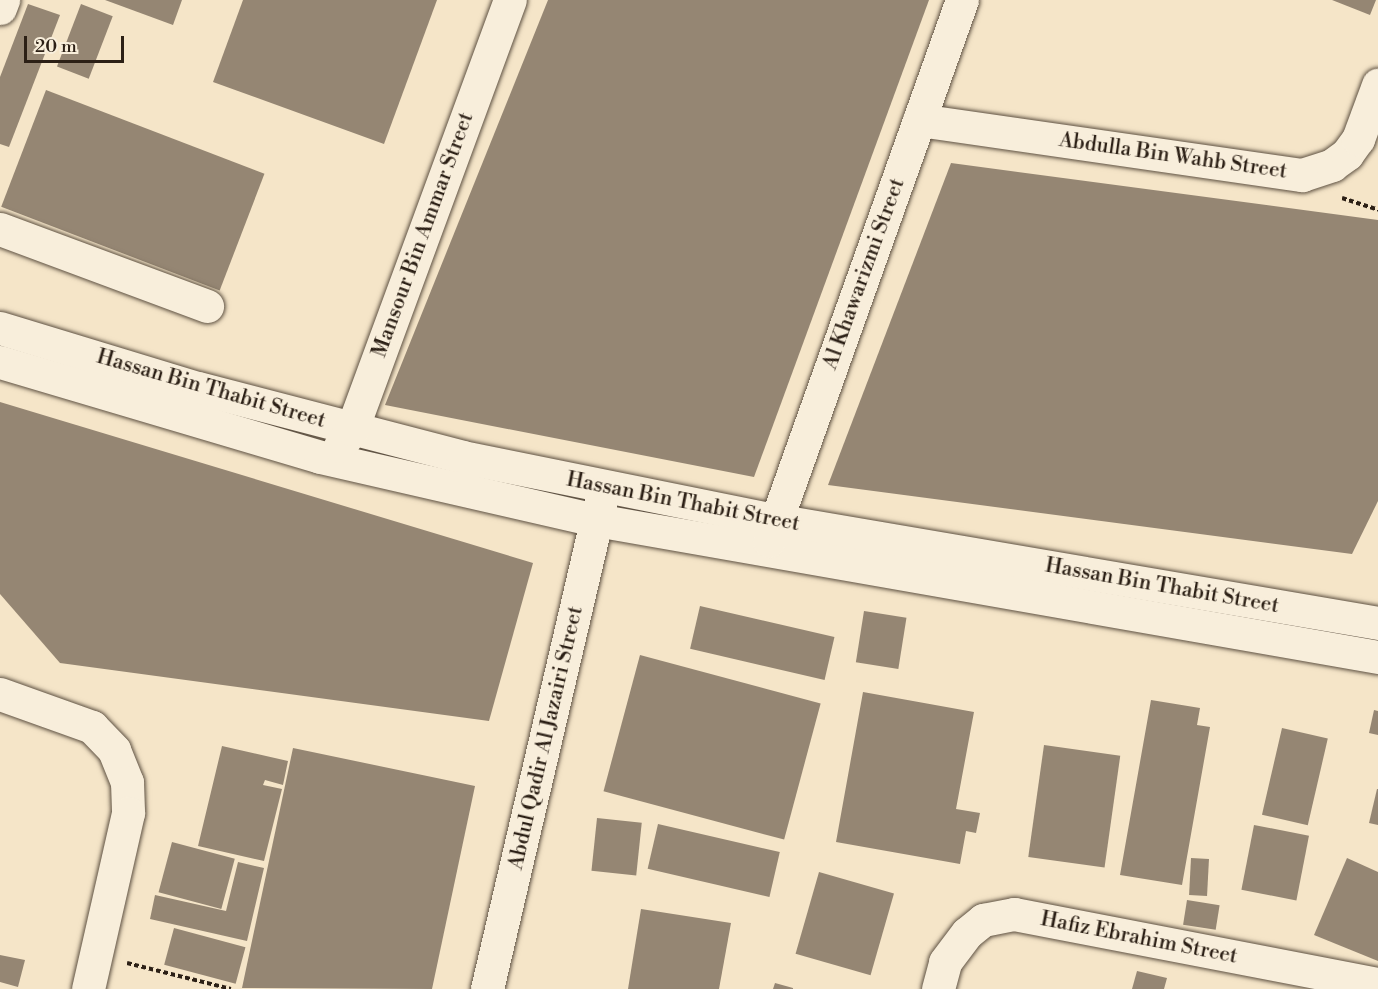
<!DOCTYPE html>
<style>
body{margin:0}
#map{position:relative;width:1378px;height:989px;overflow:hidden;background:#f5e5c8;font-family:"Libre Bodoni",serif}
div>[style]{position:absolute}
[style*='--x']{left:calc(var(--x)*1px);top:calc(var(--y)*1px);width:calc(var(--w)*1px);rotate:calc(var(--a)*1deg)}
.building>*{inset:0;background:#958673;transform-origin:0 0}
.path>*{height:4px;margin-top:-2px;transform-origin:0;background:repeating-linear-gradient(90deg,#2c2016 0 4.5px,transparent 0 7.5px)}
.roads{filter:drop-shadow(0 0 2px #5e5142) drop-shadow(0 0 2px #5e5142)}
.minor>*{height:33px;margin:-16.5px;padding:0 16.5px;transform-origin:16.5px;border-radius:16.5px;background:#f8eedb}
span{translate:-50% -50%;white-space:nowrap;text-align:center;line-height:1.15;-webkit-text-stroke:4.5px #f8eedb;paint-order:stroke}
.street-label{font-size:21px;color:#2c2016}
.scale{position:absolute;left:24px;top:36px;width:100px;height:27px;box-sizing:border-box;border:3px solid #2c2016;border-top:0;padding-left:8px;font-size:18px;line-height:21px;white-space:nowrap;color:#2c2016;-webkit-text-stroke:4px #f8eedb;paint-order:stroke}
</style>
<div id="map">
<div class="building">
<i style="clip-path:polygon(105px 0,182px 0,173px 25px)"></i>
<i style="clip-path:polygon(243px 0,437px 0,384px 144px,213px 82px)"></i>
<i style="clip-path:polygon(548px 0,929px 0,754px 477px,385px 405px)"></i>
<i style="clip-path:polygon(1332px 0,1376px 0,1370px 15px)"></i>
<i style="clip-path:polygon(28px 4px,60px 15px,9px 147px,0 144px,0 77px)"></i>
<i style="left:81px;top:4px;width:34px;height:67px;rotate:21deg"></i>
<i style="left:46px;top:90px;width:234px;height:125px;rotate:21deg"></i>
<i style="clip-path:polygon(951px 163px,1378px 220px,1378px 501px,1352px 554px,828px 485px)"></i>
<i style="clip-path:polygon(0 402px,533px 563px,489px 721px,60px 663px,0 594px)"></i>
<i style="left:700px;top:606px;width:138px;height:44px;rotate:13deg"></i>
<i style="left:864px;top:611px;width:43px;height:52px;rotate:9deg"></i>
<i style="left:640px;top:655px;width:187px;height:141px;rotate:15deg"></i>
<i style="clip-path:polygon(863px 692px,974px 712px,956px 809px,980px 813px,976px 833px,966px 831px,960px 864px,836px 842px)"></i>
<i style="clip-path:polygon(1151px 700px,1200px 708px,1197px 725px,1210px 727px,1182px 885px,1120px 875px)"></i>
<i style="clip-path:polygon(1374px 710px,1378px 711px,1378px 735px,1369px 733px)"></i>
<i style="left:1282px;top:728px;width:47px;height:89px;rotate:13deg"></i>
<i style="left:1044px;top:745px;width:77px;height:113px;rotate:8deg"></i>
<i style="clip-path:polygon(222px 746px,288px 761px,283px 785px,265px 780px,263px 785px,282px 789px,264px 861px,198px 846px)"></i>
<i style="clip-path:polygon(293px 748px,475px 786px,432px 989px,242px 988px)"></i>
<i style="clip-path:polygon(1377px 789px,1378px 789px,1378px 825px,1369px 823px)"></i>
<i style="left:597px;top:818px;width:45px;height:53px;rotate:6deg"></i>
<i style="left:658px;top:824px;width:125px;height:46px;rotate:13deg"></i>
<i style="left:1254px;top:825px;width:56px;height:66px;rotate:11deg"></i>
<i style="left:172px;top:842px;width:65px;height:52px;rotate:15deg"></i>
<i style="left:1191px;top:858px;width:18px;height:37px;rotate:3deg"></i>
<i style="clip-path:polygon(1347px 858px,1378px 872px,1378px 961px,1314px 935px)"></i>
<i style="clip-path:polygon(238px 862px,264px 868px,247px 941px,150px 919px,155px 895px,226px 911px)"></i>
<i style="left:819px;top:872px;width:78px;height:85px;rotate:16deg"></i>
<i style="left:1187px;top:900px;width:33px;height:25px;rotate:9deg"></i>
<i style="clip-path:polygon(641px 909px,731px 923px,719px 989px,628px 989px)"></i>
<i style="left:174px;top:928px;width:74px;height:38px;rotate:15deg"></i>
<i style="clip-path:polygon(0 955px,25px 960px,18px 987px,0 982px)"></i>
<i style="clip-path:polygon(1137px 971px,1167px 978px,1164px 989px,1132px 989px)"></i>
<i style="clip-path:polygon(775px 983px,793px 988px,793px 989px,773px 989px)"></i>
</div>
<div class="path">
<i style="--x:1342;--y:198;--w:38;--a:18"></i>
<i style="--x:127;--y:963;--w:107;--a:14"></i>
</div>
<div class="roads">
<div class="minor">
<i style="--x:0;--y:8;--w:9;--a:-69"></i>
<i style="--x:919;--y:120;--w:387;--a:8.2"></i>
<i style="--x:1302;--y:175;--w:32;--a:-18"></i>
<i style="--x:1332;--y:165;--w:19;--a:-36"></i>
<i style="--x:1347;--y:154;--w:19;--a:-54"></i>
<i style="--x:1358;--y:139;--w:58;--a:-69.7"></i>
<i style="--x:0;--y:229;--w:221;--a:20.4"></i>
<i style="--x:0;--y:328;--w:207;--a:16.9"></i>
<i style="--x:198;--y:388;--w:273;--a:14.6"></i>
<i style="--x:462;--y:457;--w:319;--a:11.4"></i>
<i style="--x:775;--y:520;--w:612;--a:9.69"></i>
<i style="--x:0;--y:362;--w:334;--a:16.5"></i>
<i style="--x:320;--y:457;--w:283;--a:12.9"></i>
<i style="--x:596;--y:520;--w:794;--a:9.94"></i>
<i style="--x:340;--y:446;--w:21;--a:-55"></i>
<i style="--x:352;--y:429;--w:457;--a:-69.8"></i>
<i style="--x:769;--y:541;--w:574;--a:-70.37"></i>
<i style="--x:0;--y:694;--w:98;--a:19.7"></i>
<i style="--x:92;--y:727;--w:32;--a:46"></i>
<i style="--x:114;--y:750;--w:35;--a:68"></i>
<i style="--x:127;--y:782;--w:31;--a:88"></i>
<i style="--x:128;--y:813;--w:180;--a:102.8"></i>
<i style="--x:487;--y:989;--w:502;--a:-76.88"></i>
<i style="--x:938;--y:989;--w:28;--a:-75"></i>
<i style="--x:945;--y:962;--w:36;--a:-53"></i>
<i style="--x:967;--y:933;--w:21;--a:-39"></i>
<i style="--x:983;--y:920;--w:32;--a:-11"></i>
<i style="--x:1014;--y:914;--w:371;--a:10.9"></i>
</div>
</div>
<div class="street-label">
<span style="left:1173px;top:156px;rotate:8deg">Abdulla Bin Wahb Street</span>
<span style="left:423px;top:235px;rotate:-70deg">Mansour Bin Ammar Street</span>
<span style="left:864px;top:274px;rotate:-70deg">Al Khawarizmi Street</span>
<span style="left:211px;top:389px;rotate:16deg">Hassan Bin Thabit Street</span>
<span style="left:683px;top:502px;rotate:11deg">Hassan Bin Thabit Street</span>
<span style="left:1162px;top:586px;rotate:10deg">Hassan Bin Thabit Street</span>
<span style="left:546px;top:738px;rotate:-77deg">Abdul Qadir Al Jazairi Street</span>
<span style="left:1139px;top:938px;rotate:11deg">Hafiz Ebrahim Street</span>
</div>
<div class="scale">20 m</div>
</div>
